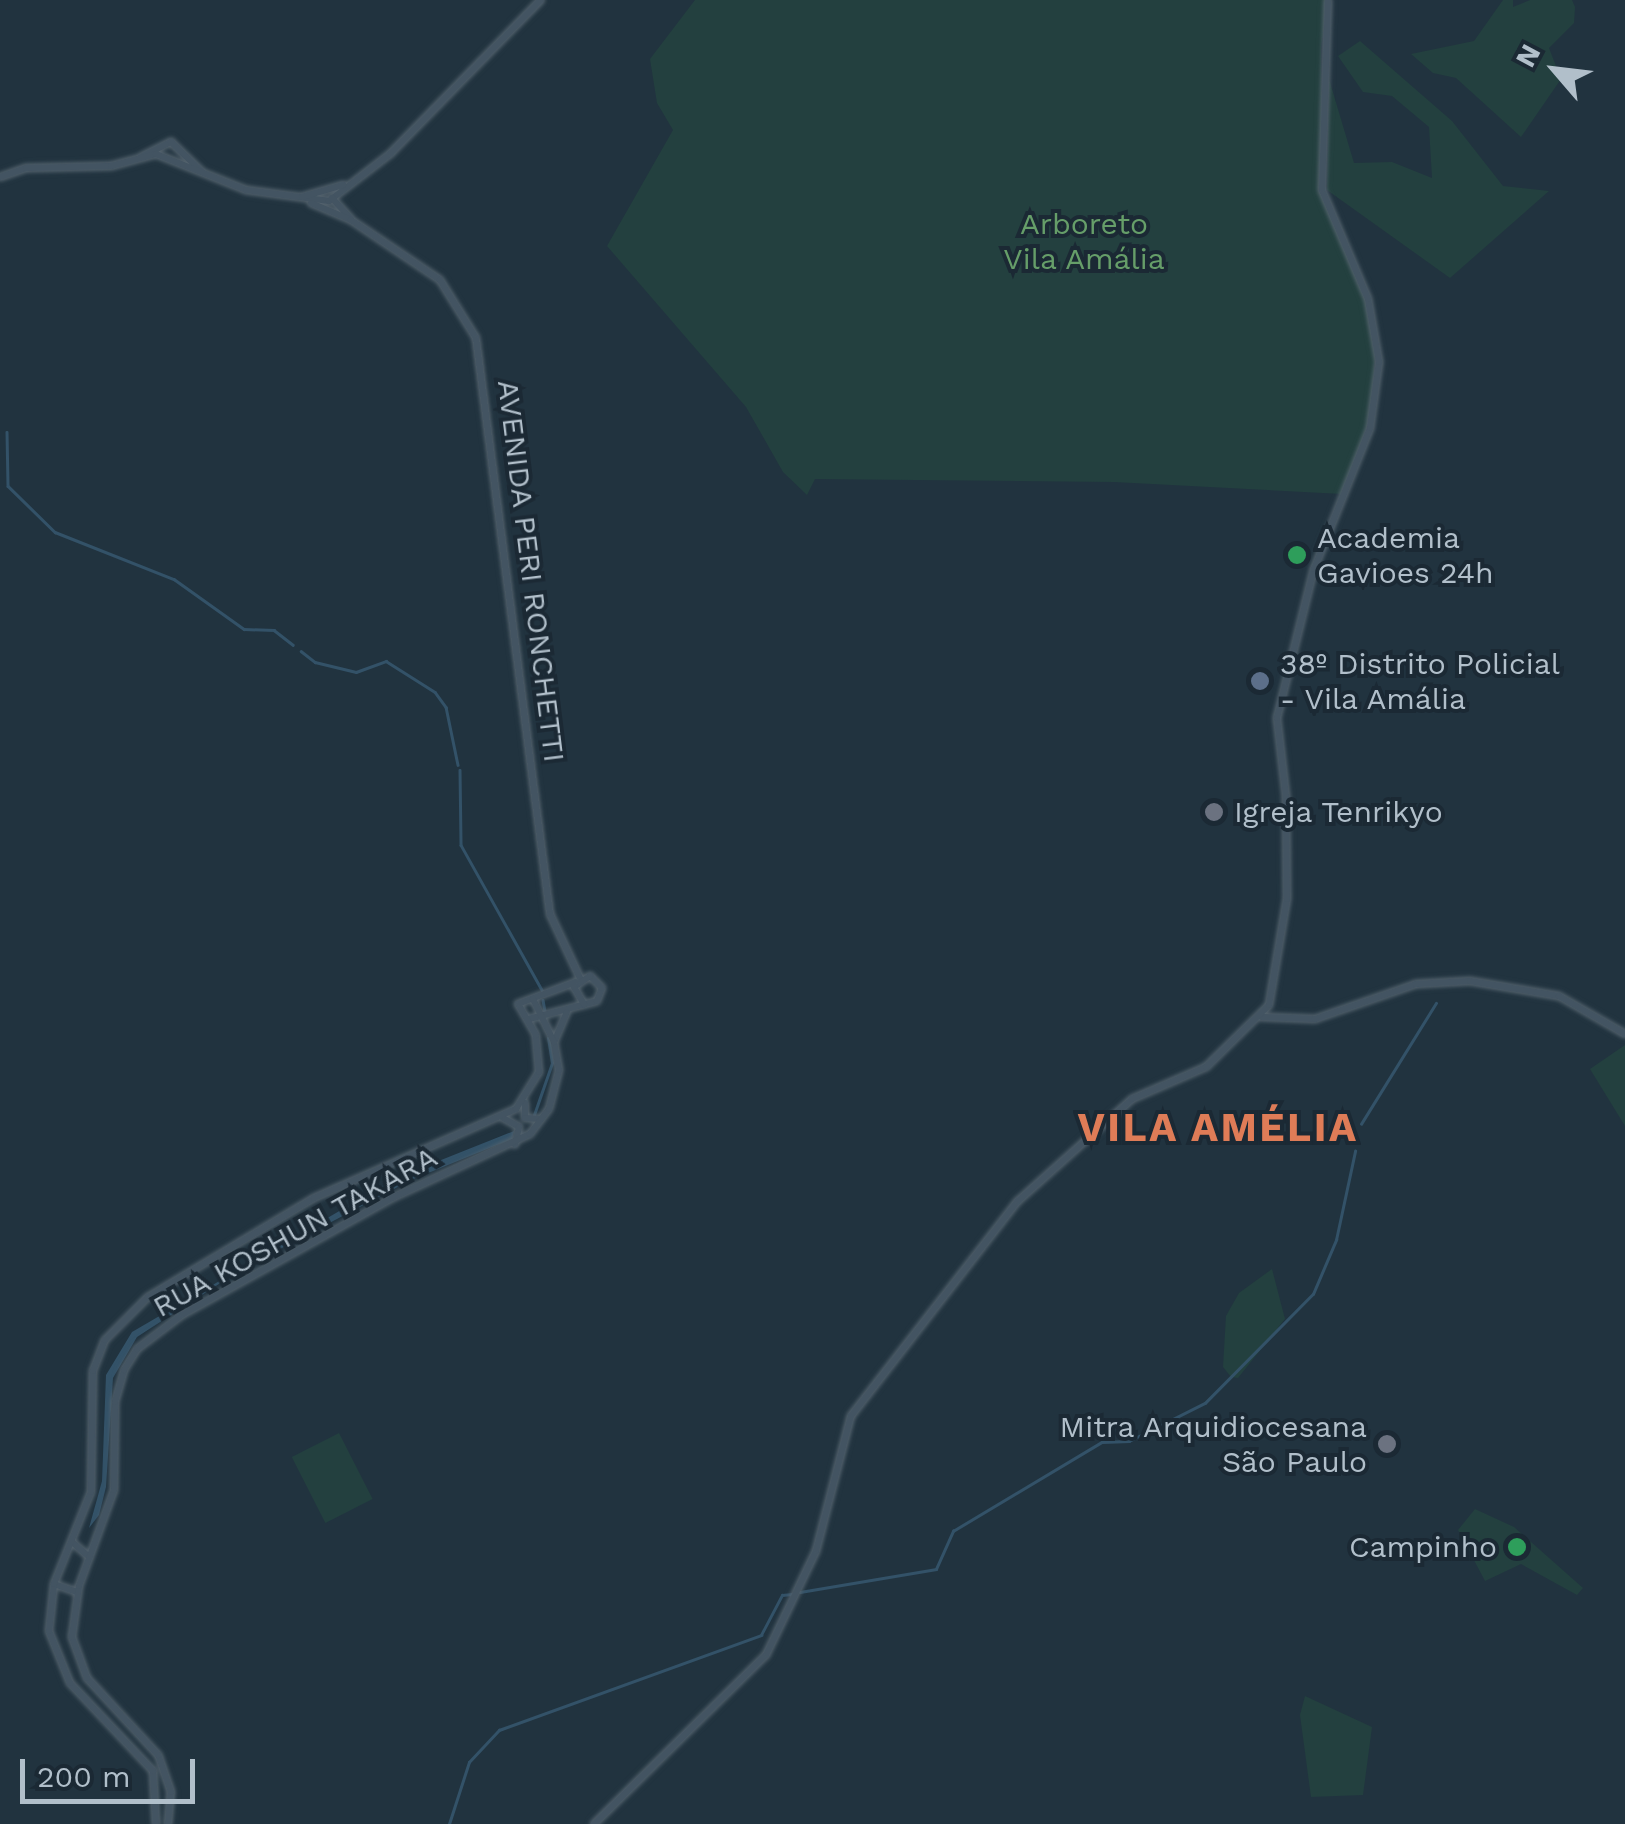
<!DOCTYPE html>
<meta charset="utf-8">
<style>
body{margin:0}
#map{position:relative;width:1625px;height:1824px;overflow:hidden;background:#21333f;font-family:"Work Sans",sans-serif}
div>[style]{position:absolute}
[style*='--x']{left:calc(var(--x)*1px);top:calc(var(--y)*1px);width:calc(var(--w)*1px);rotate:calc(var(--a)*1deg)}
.green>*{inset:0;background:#23403f;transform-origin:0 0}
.water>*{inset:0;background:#335268}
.stream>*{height:2.5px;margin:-1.25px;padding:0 1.25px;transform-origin:1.25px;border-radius:1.25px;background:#335268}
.roads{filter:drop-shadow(0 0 2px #53626d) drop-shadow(0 0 2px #53626d)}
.secondary>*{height:6px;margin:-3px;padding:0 3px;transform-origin:3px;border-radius:3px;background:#435462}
.dots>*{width:28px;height:28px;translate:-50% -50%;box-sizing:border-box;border:5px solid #1b2934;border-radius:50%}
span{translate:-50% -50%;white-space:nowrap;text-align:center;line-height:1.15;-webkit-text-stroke:8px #1b2934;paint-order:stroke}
.park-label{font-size:30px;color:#669e69}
.poi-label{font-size:30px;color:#b1bfca}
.left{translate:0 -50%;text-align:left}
.right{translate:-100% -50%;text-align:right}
.street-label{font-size:30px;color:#b1bfca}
.district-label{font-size:40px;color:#df7c57;font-weight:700;letter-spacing:2.5px}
.north{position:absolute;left:1505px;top:20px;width:100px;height:100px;-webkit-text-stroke:8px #1b2934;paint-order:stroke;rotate:298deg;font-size:28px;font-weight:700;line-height:40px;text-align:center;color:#b1bfca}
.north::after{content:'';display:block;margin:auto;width:35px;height:45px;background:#b1bfca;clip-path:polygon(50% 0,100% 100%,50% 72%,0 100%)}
.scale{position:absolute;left:20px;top:1759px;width:175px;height:45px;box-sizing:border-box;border:5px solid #b1bfca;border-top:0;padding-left:12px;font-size:30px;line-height:35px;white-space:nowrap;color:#b1bfca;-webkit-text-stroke:8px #1b2934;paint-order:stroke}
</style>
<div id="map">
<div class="green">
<i style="clip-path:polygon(695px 0,1328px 0,1321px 47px,1322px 190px,1371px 311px,1376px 347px,1370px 418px,1342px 494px,1114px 482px,815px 479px,807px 495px,783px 472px,746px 407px,607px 246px,673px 130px,657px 103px,650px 59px)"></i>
<i style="clip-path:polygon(1503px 0,1513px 0,1513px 7px,1530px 0,1572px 0,1575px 7px,1574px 23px,1549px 48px,1561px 79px,1521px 137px,1456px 78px,1433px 73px,1411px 54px,1474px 41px)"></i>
<i style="clip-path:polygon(1360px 41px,1452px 121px,1503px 186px,1549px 191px,1450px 278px,1327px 190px,1329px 79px,1354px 163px,1392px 162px,1432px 178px,1429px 127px,1392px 96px,1363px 92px,1338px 56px)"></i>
<i style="clip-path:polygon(1625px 1045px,1625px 1126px,1590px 1069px)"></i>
<i style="clip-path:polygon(1272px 1269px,1285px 1319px,1238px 1378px,1231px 1377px,1223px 1367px,1226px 1316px,1239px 1293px)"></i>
<i style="left:339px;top:1433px;width:74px;height:53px;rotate:63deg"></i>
<i style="clip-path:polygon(1475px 1509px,1514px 1527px,1583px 1588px,1577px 1595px,1521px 1564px,1485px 1581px,1458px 1530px)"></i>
<i style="clip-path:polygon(1305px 1696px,1372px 1727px,1363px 1795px,1311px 1797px,1300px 1715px)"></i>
</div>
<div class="water">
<i style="clip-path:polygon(514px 1131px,512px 1139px,411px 1180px,242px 1269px,137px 1337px,113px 1378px,106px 1487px,99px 1515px,89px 1528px,102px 1481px,106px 1375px,132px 1332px,396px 1178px)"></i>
</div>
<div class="stream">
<i style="--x:7;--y:432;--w:54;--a:88.9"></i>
<i style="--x:8;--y:486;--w:66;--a:44.4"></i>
<i style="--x:55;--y:532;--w:128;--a:21.6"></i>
<i style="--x:174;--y:579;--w:86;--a:35.5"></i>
<i style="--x:244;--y:629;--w:30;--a:2"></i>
<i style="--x:274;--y:630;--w:24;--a:38"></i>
<i style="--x:301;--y:651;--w:18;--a:38"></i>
<i style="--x:315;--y:662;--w:42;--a:13.7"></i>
<i style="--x:356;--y:672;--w:32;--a:-20"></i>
<i style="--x:386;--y:661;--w:58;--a:32.3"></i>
<i style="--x:435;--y:692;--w:19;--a:54"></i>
<i style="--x:446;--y:707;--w:59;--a:78.3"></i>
<i style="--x:460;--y:770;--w:75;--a:89.2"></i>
<i style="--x:461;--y:845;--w:166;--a:60.8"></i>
<i style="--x:543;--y:1000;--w:11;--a:80"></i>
<i style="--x:534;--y:1115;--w:55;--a:-70.9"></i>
<i style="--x:552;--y:1063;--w:25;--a:-99"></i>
<i style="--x:1361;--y:1124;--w:142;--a:-58.2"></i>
<i style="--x:800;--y:1592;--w:138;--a:-9.6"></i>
<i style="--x:936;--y:1569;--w:42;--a:-65.9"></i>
<i style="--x:953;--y:1531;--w:174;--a:-30.9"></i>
<i style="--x:1102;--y:1442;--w:27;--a:-2"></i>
<i style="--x:1129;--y:1441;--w:85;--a:-26.6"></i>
<i style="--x:1205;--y:1403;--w:153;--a:-45.3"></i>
<i style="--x:1313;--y:1294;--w:59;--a:-66.9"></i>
<i style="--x:1336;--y:1240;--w:91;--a:-77.9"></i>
<i style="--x:449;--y:1824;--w:65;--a:-72.1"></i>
<i style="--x:469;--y:1762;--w:44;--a:-46.8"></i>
<i style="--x:499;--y:1730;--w:279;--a:-19.9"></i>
<i style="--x:761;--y:1635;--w:45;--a:-62.3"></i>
<i style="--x:782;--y:1595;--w:10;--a:-6"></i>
</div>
<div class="roads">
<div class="secondary">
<i style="--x:141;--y:157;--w:34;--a:-27"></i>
<i style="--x:171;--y:142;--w:42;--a:44"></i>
<i style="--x:0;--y:177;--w:28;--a:-19"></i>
<i style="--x:26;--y:168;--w:85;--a:-1.3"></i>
<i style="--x:111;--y:166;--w:47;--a:-14.9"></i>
<i style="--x:156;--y:154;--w:97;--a:21.8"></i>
<i style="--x:246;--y:190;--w:84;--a:7.5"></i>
<i style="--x:329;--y:201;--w:78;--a:-37.7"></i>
<i style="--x:391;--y:153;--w:214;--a:-45.6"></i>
<i style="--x:302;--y:197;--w:43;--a:-16.3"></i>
<i style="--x:332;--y:198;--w:28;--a:48"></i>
<i style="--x:311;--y:203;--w:43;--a:23"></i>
<i style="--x:351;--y:220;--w:107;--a:34"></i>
<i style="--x:440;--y:280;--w:68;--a:58.2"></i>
<i style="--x:476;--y:338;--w:581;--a:82.68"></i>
<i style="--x:550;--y:914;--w:71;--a:64.9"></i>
<i style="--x:1262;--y:1017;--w:53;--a:2.2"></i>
<i style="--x:1315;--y:1019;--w:107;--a:-19.1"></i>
<i style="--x:1416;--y:984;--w:54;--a:-3.2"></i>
<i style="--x:1470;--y:981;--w:90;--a:9.6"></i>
<i style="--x:1559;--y:996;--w:76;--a:29.9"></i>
<i style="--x:529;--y:1019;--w:70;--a:-14.8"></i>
<i style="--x:597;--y:1001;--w:14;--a:-69"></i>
<i style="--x:602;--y:988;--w:17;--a:-135"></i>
<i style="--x:590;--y:976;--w:19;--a:145"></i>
<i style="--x:574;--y:987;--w:20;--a:60"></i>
<i style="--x:555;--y:1040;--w:30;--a:-67"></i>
<i style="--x:525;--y:1103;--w:15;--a:90"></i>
<i style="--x:525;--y:1118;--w:16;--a:4"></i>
<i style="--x:503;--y:1118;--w:18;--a:29"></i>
<i style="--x:519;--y:1127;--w:18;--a:103"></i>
<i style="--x:72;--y:1542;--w:23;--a:41"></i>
<i style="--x:54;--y:1584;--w:24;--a:19"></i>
<i style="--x:156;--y:1824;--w:53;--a:-93.2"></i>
<i style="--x:153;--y:1771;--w:121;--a:-133.3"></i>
<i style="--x:70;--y:1683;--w:56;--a:-112"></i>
<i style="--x:49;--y:1631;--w:47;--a:-83.9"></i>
<i style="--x:54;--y:1584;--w:99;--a:-68.1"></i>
<i style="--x:91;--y:1492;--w:121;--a:-89.1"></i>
<i style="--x:93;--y:1371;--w:33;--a:-69"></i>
<i style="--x:105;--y:1340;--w:61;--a:-45"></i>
<i style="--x:148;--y:1297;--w:193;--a:-30.8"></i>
<i style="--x:314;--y:1198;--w:221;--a:-23.8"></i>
<i style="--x:516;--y:1109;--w:44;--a:-58.1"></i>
<i style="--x:539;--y:1072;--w:37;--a:-95"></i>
<i style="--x:536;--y:1035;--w:36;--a:-120"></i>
<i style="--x:518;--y:1004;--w:62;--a:-20.8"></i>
<i style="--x:168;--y:1824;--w:32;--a:-85"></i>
<i style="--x:171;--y:1792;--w:39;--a:-109"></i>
<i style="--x:158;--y:1755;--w:105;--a:-132.7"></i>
<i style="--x:87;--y:1678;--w:44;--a:-110.1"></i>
<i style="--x:72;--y:1637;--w:51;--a:-82.2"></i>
<i style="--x:79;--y:1586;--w:102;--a:-70"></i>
<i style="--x:114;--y:1490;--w:88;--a:-89.3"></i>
<i style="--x:115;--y:1402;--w:33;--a:-74"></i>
<i style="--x:124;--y:1370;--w:25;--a:-58"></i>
<i style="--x:137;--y:1349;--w:56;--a:-37.1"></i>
<i style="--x:182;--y:1315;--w:240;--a:-29.1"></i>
<i style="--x:392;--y:1198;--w:152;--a:-24.9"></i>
<i style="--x:530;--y:1134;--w:31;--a:-53"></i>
<i style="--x:549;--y:1109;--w:40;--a:-75.6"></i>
<i style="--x:559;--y:1070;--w:28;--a:-100"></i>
<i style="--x:554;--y:1042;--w:48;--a:-116"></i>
<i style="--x:594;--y:1824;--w:241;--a:-44.5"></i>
<i style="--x:766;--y:1655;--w:115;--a:-64.3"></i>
<i style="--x:816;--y:1551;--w:139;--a:-75.5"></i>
<i style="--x:851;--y:1416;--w:272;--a:-52.2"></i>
<i style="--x:1018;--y:1201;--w:153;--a:-41.8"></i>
<i style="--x:1132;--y:1099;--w:81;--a:-23.4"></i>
<i style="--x:1206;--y:1067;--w:88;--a:-44.5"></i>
<i style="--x:1269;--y:1005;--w:108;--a:-80.4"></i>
<i style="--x:1287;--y:899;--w:103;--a:-90.6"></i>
<i style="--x:1286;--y:796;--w:79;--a:-96.6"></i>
<i style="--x:1277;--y:718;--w:154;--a:-76.1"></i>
<i style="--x:1314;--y:569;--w:152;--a:-68.3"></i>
<i style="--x:1370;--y:428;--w:67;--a:-82.2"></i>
<i style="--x:1379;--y:362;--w:64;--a:-99.9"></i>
<i style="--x:1368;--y:299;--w:118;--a:-112.9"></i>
<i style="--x:1322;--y:190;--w:190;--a:-88.2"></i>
</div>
</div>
<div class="dots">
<i style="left:1297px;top:555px;background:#2e9e5b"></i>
<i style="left:1260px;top:681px;background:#5c6f8a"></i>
<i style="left:1214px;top:812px;background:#6b7280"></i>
<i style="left:1387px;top:1444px;background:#6b7280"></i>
<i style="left:1517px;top:1547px;background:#2e9e5b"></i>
</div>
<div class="park-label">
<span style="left:1084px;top:241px">Arboreto<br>Vila Amália</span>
</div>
<div class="poi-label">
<span class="left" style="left:1317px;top:555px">Academia<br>Gavioes 24h</span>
<span class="left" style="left:1280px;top:681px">38º Distrito Policial<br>- Vila Amália</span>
<span class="left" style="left:1234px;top:812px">Igreja Tenrikyo</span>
<span class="right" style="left:1367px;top:1444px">Mitra Arquidiocesana<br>São Paulo</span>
<span class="right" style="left:1497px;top:1547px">Campinho</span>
</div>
<div class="street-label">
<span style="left:531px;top:571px;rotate:83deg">AVENIDA PERI RONCHETTI</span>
<span style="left:295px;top:1232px;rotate:-29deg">RUA KOSHUN TAKARA</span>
</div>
<div class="district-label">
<span style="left:1218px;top:1128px">VILA AMÉLIA</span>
</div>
<div class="north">N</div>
<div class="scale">200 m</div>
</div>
